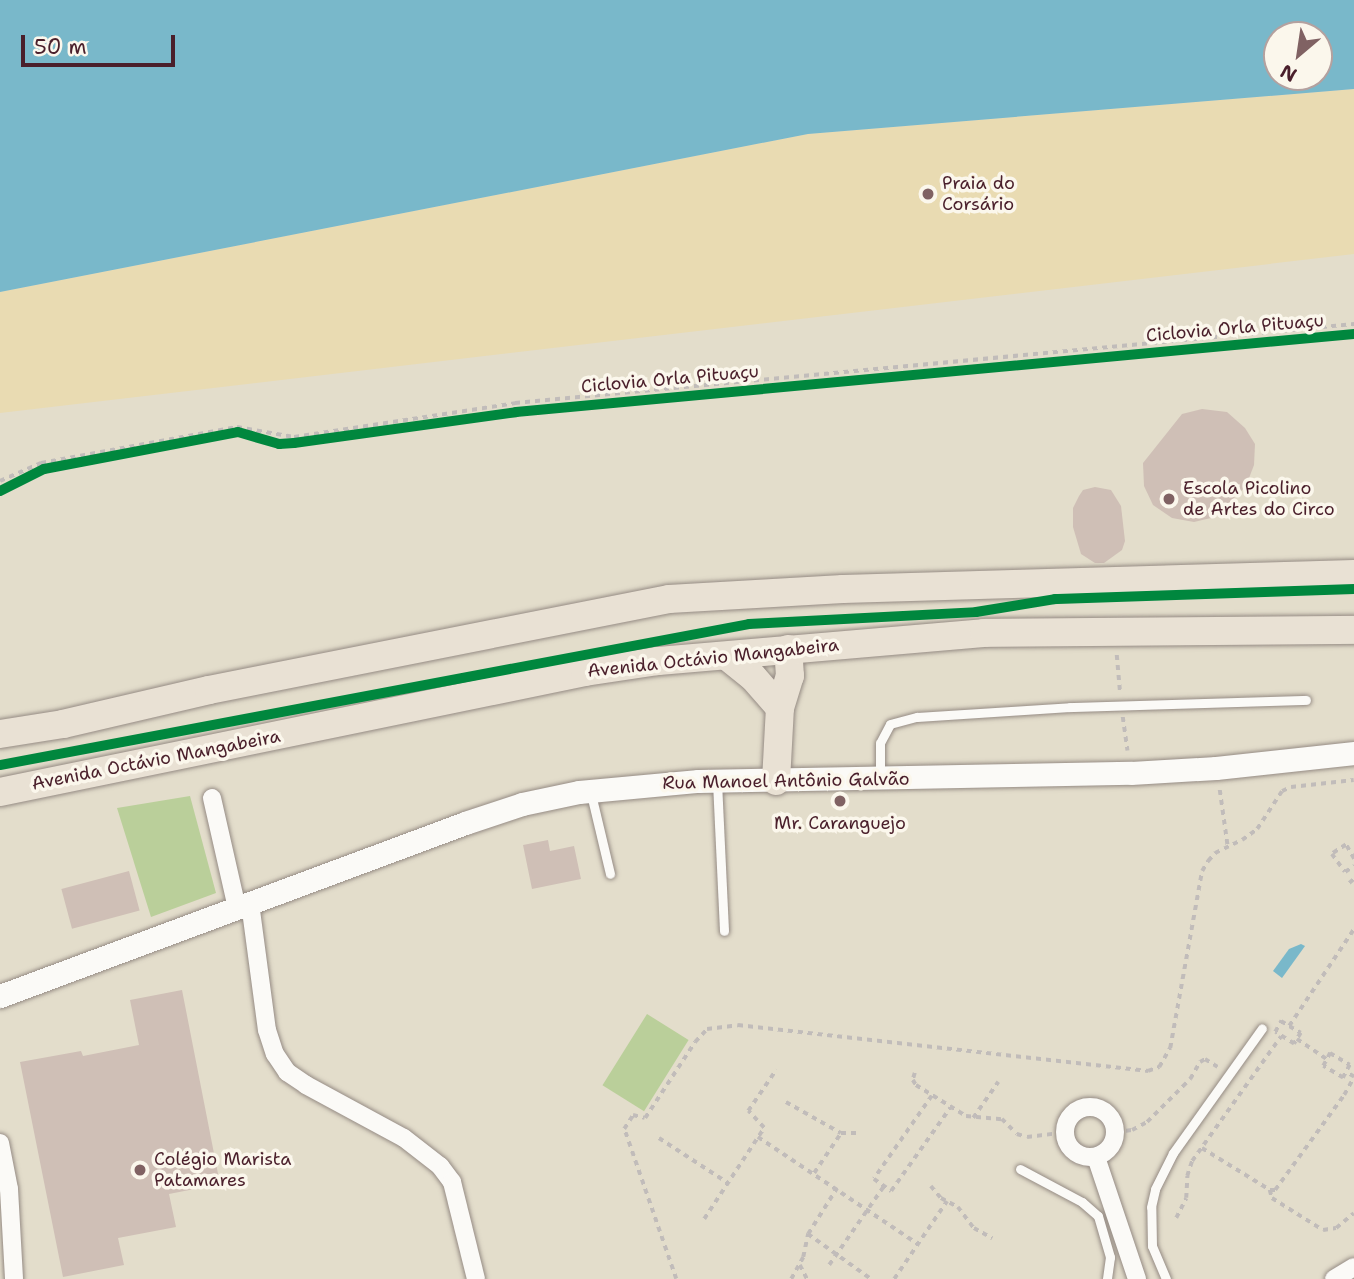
<!DOCTYPE html>
<meta charset="utf-8">
<style>
body{margin:0}
#map{position:relative;width:1354px;height:1279px;overflow:hidden;background:#e3ddcb;font-family:"Shantell Sans",sans-serif}
div>[style]{position:absolute}
[style*='--x']{left:calc(var(--x)*1px);top:calc(var(--y)*1px);width:calc(var(--w)*1px);rotate:calc(var(--a)*1deg)}
.green>*{inset:0;background:#bacf9a;transform-origin:0 0}
.sand>*{inset:0;background:#e9dbb2}
.water>*{inset:0;background:#79b8ca}
.building>*{inset:0;background:#cfbfb6;transform-origin:0 0}
.path>*{height:3.5px;margin-top:-1.75px;transform-origin:0;background:repeating-linear-gradient(90deg,#c1bcba 0 5px,transparent 0 10px)}
.roads{filter:drop-shadow(0 0 2px #958b84) drop-shadow(0 0 2px #958b84)}
.service>*{height:9px;margin:-4.5px;padding:0 4.5px;transform-origin:4.5px;border-radius:4.5px;background:#fbfaf7}
.minor>*{height:18px;margin:-9px;padding:0 9px;transform-origin:9px;border-radius:9px;background:#fbfaf7}
.minor>.ring{margin:-9px;padding:0;box-sizing:content-box;background:none;border:18px solid #fbfaf7;border-radius:50%}
.tertiary>*{height:23px;margin:-11.5px;padding:0 11.5px;transform-origin:11.5px;border-radius:11.5px;background:#fbfaf7}
.primary>*{height:28px;margin:-14px;padding:0 14px;transform-origin:14px;border-radius:14px;background:#e9e1d4}
.cycleway>*{height:10px;margin:-5px;padding:0 5px;transform-origin:5px;border-radius:5px;background:#00873e}
.dots>*{width:19px;height:19px;translate:-50% -50%;box-sizing:border-box;border:4px solid #fbf7ec;border-radius:50%}
span{translate:-50% -50%;white-space:nowrap;text-align:center;line-height:1.15;-webkit-text-stroke:7px #fbf7ec;paint-order:stroke}
.poi-label{font-size:18px;color:#4a1f2b}
.left{translate:0 -50%;text-align:left}
.street-label{font-size:18px;color:#4a1f2b}
.north{position:absolute;left:1263px;top:21px;width:70px;height:70px;box-sizing:border-box;background:#fbf7ec;border:2px solid #b4a19f;border-radius:50%;rotate:209deg;font-size:19px;font-weight:700;line-height:28px;text-align:center;color:#4a1f2b}
.north::after{content:'';display:block;margin:auto;width:24px;height:32px;background:#806263;clip-path:polygon(50% 0,100% 100%,50% 72%,0 100%)}
.scale{position:absolute;left:21px;top:35px;width:154px;height:32px;box-sizing:border-box;border:4px solid #4a1f2b;border-top:0;padding-left:9px;font-size:21px;line-height:24px;white-space:nowrap;color:#4a1f2b;-webkit-text-stroke:5px #fbf7ec;paint-order:stroke}
</style>
<div id="map">
<div class="green">
<i style="clip-path:polygon(190px 796px,216px 893px,151px 917px,117px 808px)"></i>
<i style="left:647px;top:1014px;width:49px;height:84px;rotate:32deg"></i>
</div>
<div class="sand">
<i style="clip-path:polygon(1354px 89px,1354px 254px,0 413px,0 292px,808px 134px)"></i>
</div>
<div class="water">
<i style="clip-path:polygon(evenodd,0 0,1354px 0,1354px 89px,808px 134px,0 292px,0 0,1319px 35px,1319px 77px,1277px 77px,1277px 35px,1319px 35px)"></i>
<i style="clip-path:polygon(1301px 944px,1305px 946px,1282px 978px,1273px 971px,1289px 949px)"></i>
</div>
<div class="building">
<i style="clip-path:polygon(1202px 409px,1227px 412px,1245px 428px,1255px 444px,1254px 465px,1246px 486px,1215px 517px,1194px 522px,1172px 518px,1153px 505px,1144px 486px,1143px 463px,1182px 414px)"></i>
<i style="clip-path:polygon(1095px 487px,1111px 490px,1121px 506px,1125px 541px,1122px 550px,1104px 563px,1095px 563px,1081px 554px,1073px 527px,1073px 508px,1079px 496px,1083px 490px)"></i>
<i style="clip-path:polygon(548px 840px,550px 851px,574px 846px,581px 879px,532px 889px,523px 845px)"></i>
<i style="left:129px;top:871px;width:41px;height:70px;rotate:75deg"></i>
<i style="clip-path:polygon(182px 990px,220px 1184px,169px 1194px,176px 1227px,118px 1238px,124px 1265px,63px 1277px,20px 1062px,81px 1051px,83px 1056px,139px 1045px,130px 1000px)"></i>
</div>
<div class="path">
<i style="--x:0;--y:481;--w:45;--a:-23.7"></i>
<i style="--x:41;--y:463;--w:199;--a:-10.4"></i>
<i style="--x:237;--y:427;--w:58;--a:10"></i>
<i style="--x:294;--y:437;--w:224;--a:-8.7"></i>
<i style="--x:515;--y:403;--w:843;--a:-5.38"></i>
<i style="--x:1117;--y:655;--w:37;--a:85"></i>
<i style="--x:1123;--y:717;--w:34;--a:82"></i>
<i style="--x:1220;--y:790;--w:58;--a:82"></i>
<i style="--x:1354;--y:859;--w:16;--a:-120"></i>
<i style="--x:1346;--y:845;--w:17;--a:147"></i>
<i style="--x:1332;--y:854;--w:22;--a:54"></i>
<i style="--x:1345;--y:872;--w:11;--a:-34"></i>
<i style="--x:1349;--y:883;--w:6;--a:-39"></i>
<i style="--x:1281;--y:1021;--w:23;--a:31"></i>
<i style="--x:1301;--y:1033;--w:13;--a:122"></i>
<i style="--x:1294;--y:1044;--w:22;--a:-148"></i>
<i style="--x:1275;--y:1032;--w:13;--a:-61"></i>
<i style="--x:1289;--y:1026;--w:117;--a:-56.2"></i>
<i style="--x:1297;--y:1039;--w:36;--a:34"></i>
<i style="--x:1330;--y:1053;--w:23;--a:31"></i>
<i style="--x:1350;--y:1065;--w:15;--a:118"></i>
<i style="--x:1343;--y:1078;--w:23;--a:-149"></i>
<i style="--x:1323;--y:1066;--w:15;--a:-62"></i>
<i style="--x:915;--y:1073;--w:7;--a:106"></i>
<i style="--x:913;--y:1080;--w:6;--a:59"></i>
<i style="--x:916;--y:1085;--w:59;--a:31.8"></i>
<i style="--x:966;--y:1116;--w:36;--a:5"></i>
<i style="--x:1002;--y:1119;--w:21;--a:45"></i>
<i style="--x:1017;--y:1134;--w:10;--a:17"></i>
<i style="--x:1027;--y:1137;--w:38;--a:-7"></i>
<i style="--x:932;--y:1096;--w:101;--a:124.9"></i>
<i style="--x:874;--y:1179;--w:21;--a:35"></i>
<i style="--x:891;--y:1191;--w:102;--a:-54.6"></i>
<i style="--x:786;--y:1102;--w:63;--a:29.4"></i>
<i style="--x:841;--y:1133;--w:15;--a:0"></i>
<i style="--x:973;--y:1118;--w:44;--a:-55.2"></i>
<i style="--x:1116;--y:1132;--w:16;--a:-7"></i>
<i style="--x:1132;--y:1130;--w:17;--a:-28"></i>
<i style="--x:1147;--y:1122;--w:61;--a:-45"></i>
<i style="--x:1190;--y:1079;--w:20;--a:-60"></i>
<i style="--x:1200;--y:1062;--w:6;--a:-31"></i>
<i style="--x:1205;--y:1059;--w:15;--a:32"></i>
<i style="--x:758;--y:1137;--w:192;--a:33.8"></i>
<i style="--x:659;--y:1138;--w:82;--a:33.1"></i>
<i style="--x:1202;--y:1148;--w:80;--a:31.7"></i>
<i style="--x:1270;--y:1190;--w:5;--a:0"></i>
<i style="--x:1275;--y:1190;--w:117;--a:-54"></i>
<i style="--x:1344;--y:1095;--w:21;--a:-61"></i>
<i style="--x:1354;--y:1077;--w:8;--a:-150"></i>
<i style="--x:814;--y:1173;--w:48;--a:-56"></i>
<i style="--x:931;--y:1186;--w:16;--a:50"></i>
<i style="--x:941;--y:1198;--w:19;--a:28"></i>
<i style="--x:958;--y:1207;--w:26;--a:53"></i>
<i style="--x:974;--y:1228;--w:21;--a:29"></i>
<i style="--x:1270;--y:1190;--w:8;--a:76"></i>
<i style="--x:1272;--y:1198;--w:60;--a:32.1"></i>
<i style="--x:1323;--y:1230;--w:13;--a:-9"></i>
<i style="--x:1336;--y:1228;--w:23;--a:-40"></i>
<i style="--x:1176;--y:1218;--w:22;--a:-63"></i>
<i style="--x:1186;--y:1198;--w:22;--a:-87"></i>
<i style="--x:1187;--y:1176;--w:16;--a:-72"></i>
<i style="--x:1192;--y:1161;--w:153;--a:-54.5"></i>
<i style="--x:704;--y:1219;--w:109;--a:-56.6"></i>
<i style="--x:764;--y:1128;--w:23;--a:-133"></i>
<i style="--x:748;--y:1111;--w:50;--a:-55.7"></i>
<i style="--x:808;--y:1234;--w:77;--a:35.5"></i>
<i style="--x:800;--y:1265;--w:16;--a:63"></i>
<i style="--x:829;--y:1265;--w:96;--a:-55.2"></i>
<i style="--x:676;--y:1279;--w:159;--a:-109.1"></i>
<i style="--x:624;--y:1129;--w:17;--a:-57"></i>
<i style="--x:633;--y:1115;--w:12;--a:14"></i>
<i style="--x:645;--y:1118;--w:91;--a:-56.7"></i>
<i style="--x:695;--y:1042;--w:18;--a:-47"></i>
<i style="--x:707;--y:1029;--w:31;--a:-7"></i>
<i style="--x:738;--y:1025;--w:413;--a:6.4"></i>
<i style="--x:1148;--y:1071;--w:12;--a:-20"></i>
<i style="--x:1159;--y:1067;--w:22;--a:-60"></i>
<i style="--x:1170;--y:1048;--w:180;--a:-79.8"></i>
<i style="--x:1202;--y:871;--w:12;--a:-59"></i>
<i style="--x:1208;--y:861;--w:11;--a:-49"></i>
<i style="--x:1215;--y:853;--w:30;--a:-26"></i>
<i style="--x:1242;--y:840;--w:19;--a:-36"></i>
<i style="--x:1257;--y:829;--w:45;--a:-56.7"></i>
<i style="--x:1282;--y:791;--w:10;--a:-24"></i>
<i style="--x:1291;--y:787;--w:63;--a:-6.3"></i>
<i style="--x:791;--y:1279;--w:25;--a:-61"></i>
<i style="--x:803;--y:1257;--w:24;--a:-78"></i>
<i style="--x:808;--y:1234;--w:54;--a:-57.8"></i>
<i style="--x:894;--y:1279;--w:94;--a:-55.8"></i>
</div>
<div class="roads">
<div class="service">
<i style="--x:880;--y:777;--w:34;--a:-90"></i>
<i style="--x:880;--y:743;--w:21;--a:-62"></i>
<i style="--x:890;--y:724;--w:28;--a:-15"></i>
<i style="--x:917;--y:717;--w:153;--a:-3.7"></i>
<i style="--x:1070;--y:707;--w:236;--a:-1.7"></i>
<i style="--x:717;--y:782;--w:149;--a:87.3"></i>
<i style="--x:591;--y:794;--w:82;--a:76.6"></i>
<i style="--x:1020;--y:1169;--w:70;--a:28"></i>
<i style="--x:1082;--y:1202;--w:21;--a:41"></i>
<i style="--x:1098;--y:1216;--w:43;--a:73.7"></i>
<i style="--x:1110;--y:1257;--w:22;--a:98"></i>
<i style="--x:1166;--y:1279;--w:36;--a:-113"></i>
<i style="--x:1152;--y:1246;--w:39;--a:-91"></i>
<i style="--x:1151;--y:1207;--w:18;--a:-77"></i>
<i style="--x:1155;--y:1189;--w:40;--a:-63.4"></i>
<i style="--x:1173;--y:1153;--w:153;--a:-54.5"></i>
</div>
<div class="minor">
<i style="--x:212;--y:798;--w:113;--a:77.2"></i>
<i style="--x:250;--y:903;--w:128;--a:82.4"></i>
<i style="--x:267;--y:1030;--w:25;--a:72"></i>
<i style="--x:275;--y:1054;--w:22;--a:56"></i>
<i style="--x:287;--y:1072;--w:23;--a:34"></i>
<i style="--x:306;--y:1085;--w:111;--a:28.4"></i>
<i style="--x:404;--y:1138;--w:46;--a:37.9"></i>
<i style="--x:440;--y:1166;--w:20;--a:53"></i>
<i style="--x:452;--y:1182;--w:100;--a:76.1"></i>
<i class="ring" style="left:1065px;top:1107px;width:32px;height:32px"></i>
<i style="--x:0;--y:1143;--w:47;--a:78.9"></i>
<i style="--x:9;--y:1189;--w:90;--a:86.8"></i>
<i style="--x:1096;--y:1157;--w:129;--a:71.4"></i>
<i style="--x:1334;--y:1279;--w:23;--a:-31"></i>
</div>
<div class="tertiary">
<i style="--x:0;--y:996;--w:496;--a:-20.4"></i>
<i style="--x:465;--y:823;--w:60;--a:-18.4"></i>
<i style="--x:522;--y:804;--w:58;--a:-11.9"></i>
<i style="--x:579;--y:792;--w:120;--a:-5.3"></i>
<i style="--x:698;--y:781;--w:433;--a:-1.1"></i>
<i style="--x:1131;--y:773;--w:85;--a:-3.4"></i>
<i style="--x:1216;--y:768;--w:139;--a:-6.2"></i>
</div>
<div class="primary">
<i style="--x:728;--y:657;--w:32;--a:39"></i>
<i style="--x:753;--y:677;--w:41;--a:48.9"></i>
<i style="--x:0;--y:734;--w:64;--a:-9"></i>
<i style="--x:63;--y:724;--w:150;--a:-13.1"></i>
<i style="--x:209;--y:690;--w:469;--a:-11.2"></i>
<i style="--x:669;--y:599;--w:174;--a:-3.3"></i>
<i style="--x:843;--y:589;--w:511;--a:-1.68"></i>
<i style="--x:776;--y:781;--w:73;--a:-86.9"></i>
<i style="--x:780;--y:708;--w:34;--a:-73"></i>
<i style="--x:790;--y:676;--w:27;--a:-94"></i>
<i style="--x:0;--y:792;--w:597;--a:-11.59"></i>
<i style="--x:585;--y:672;--w:74;--a:-8.6"></i>
<i style="--x:658;--y:661;--w:327;--a:-4.9"></i>
<i style="--x:984;--y:633;--w:370;--a:-0.5"></i>
</div>
</div>
<div class="cycleway">
<i style="--x:0;--y:491;--w:49;--a:-26.6"></i>
<i style="--x:44;--y:469;--w:197;--a:-10.8"></i>
<i style="--x:238;--y:432;--w:43;--a:16.3"></i>
<i style="--x:279;--y:444;--w:15;--a:-4"></i>
<i style="--x:294;--y:443;--w:224;--a:-7.9"></i>
<i style="--x:516;--y:412;--w:842;--a:-5.32"></i>
<i style="--x:0;--y:765;--w:762;--a:-10.66"></i>
<i style="--x:749;--y:624;--w:227;--a:-3"></i>
<i style="--x:976;--y:612;--w:80;--a:-9.3"></i>
<i style="--x:1055;--y:599;--w:299;--a:-1.9"></i>
</div>
<div class="dots">
<i style="left:928px;top:194px;background:#806263"></i>
<i style="left:1169px;top:499px;background:#806263"></i>
<i style="left:840px;top:801px;background:#806263"></i>
<i style="left:140px;top:1170px;background:#806263"></i>
</div>
<div class="poi-label">
<span class="left" style="left:942px;top:194px">Praia do<br>Corsário</span>
<span class="left" style="left:1183px;top:499px">Escola Picolino<br>de Artes do Circo</span>
<span style="left:840px;top:823px">Mr. Caranguejo</span>
<span class="left" style="left:154px;top:1170px">Colégio Marista<br>Patamares</span>
</div>
<div class="street-label">
<span style="left:1235px;top:328px;rotate:-5deg">Ciclovia Orla Pituaçu</span>
<span style="left:670px;top:379px;rotate:-5deg">Ciclovia Orla Pituaçu</span>
<span style="left:713px;top:658px;rotate:-6deg">Avenida Octávio Mangabeira</span>
<span style="left:156px;top:760px;rotate:-11deg">Avenida Octávio Mangabeira</span>
<span style="left:786px;top:781px;rotate:-1deg">Rua Manoel Antônio Galvão</span>
</div>
<div class="north">N</div>
<div class="scale">50 m</div>
</div>
